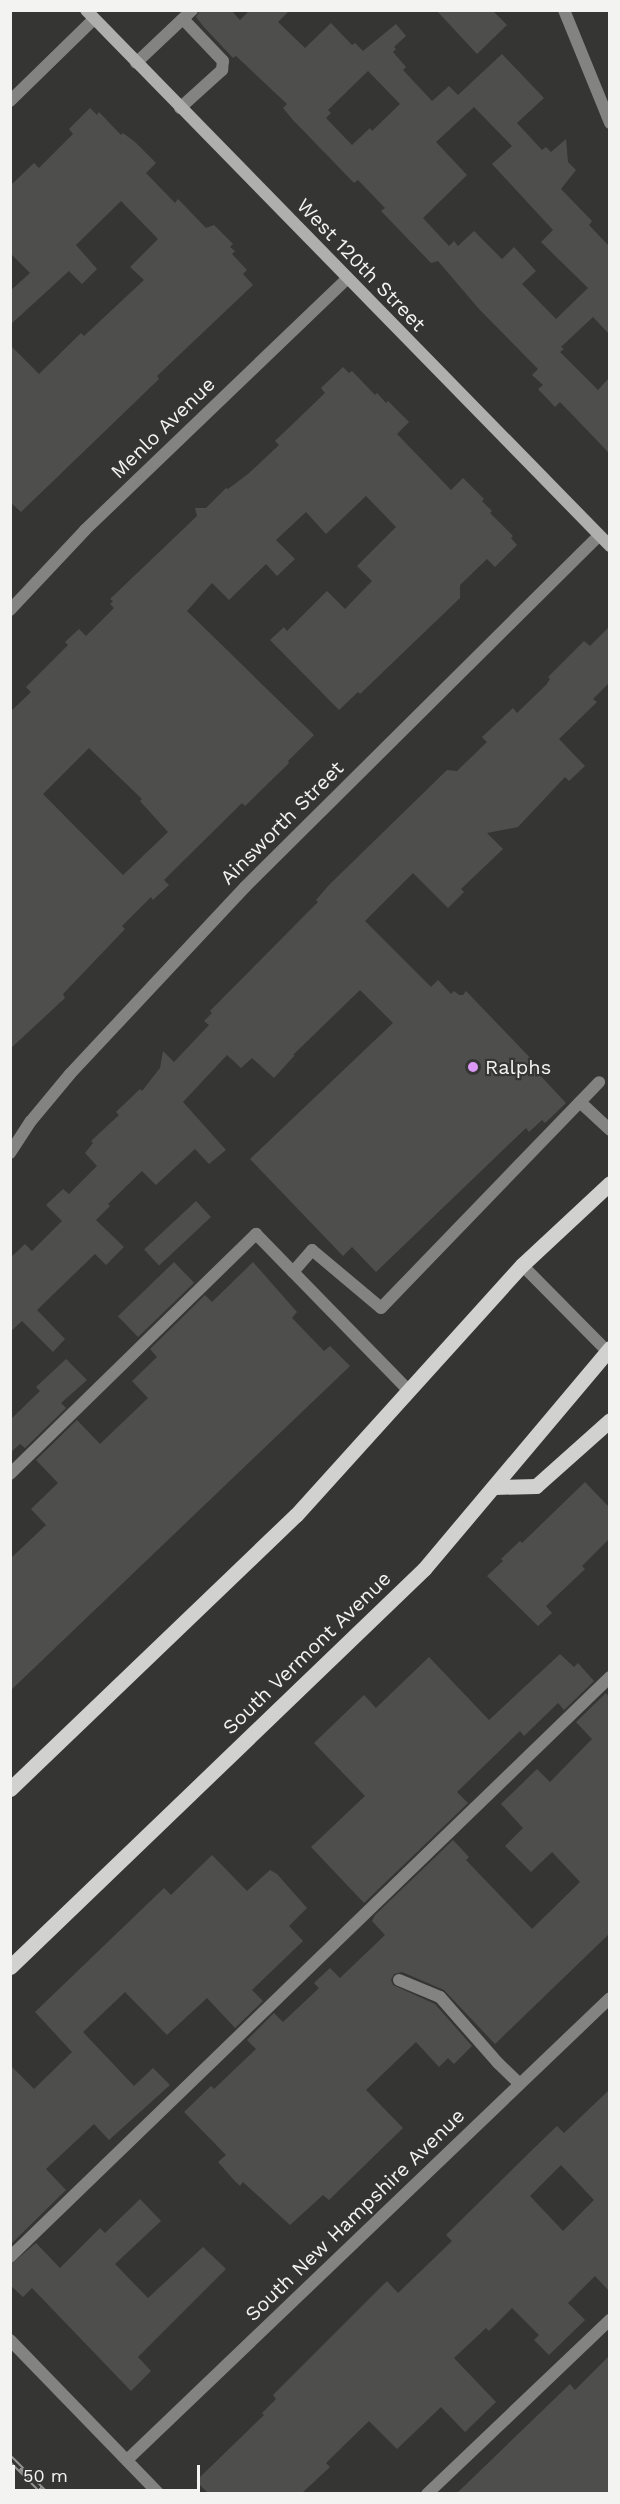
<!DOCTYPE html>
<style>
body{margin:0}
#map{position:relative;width:620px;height:2504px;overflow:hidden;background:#353633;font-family:"Work Sans",sans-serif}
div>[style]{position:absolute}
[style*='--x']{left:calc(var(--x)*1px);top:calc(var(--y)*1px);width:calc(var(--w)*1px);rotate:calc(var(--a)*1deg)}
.building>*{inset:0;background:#4e4f4c;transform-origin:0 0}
.lane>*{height:12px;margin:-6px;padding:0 6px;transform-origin:6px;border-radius:6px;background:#838482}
.street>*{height:12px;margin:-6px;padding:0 6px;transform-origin:6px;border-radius:6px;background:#838482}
.secondary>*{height:12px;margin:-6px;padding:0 6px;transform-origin:6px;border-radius:6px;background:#afb0ae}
.primary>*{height:15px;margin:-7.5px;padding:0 7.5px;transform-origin:7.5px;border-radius:7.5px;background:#d1d2cf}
.rail>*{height:7px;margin-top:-3.5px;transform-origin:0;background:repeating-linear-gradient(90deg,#353633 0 14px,#929390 0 28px);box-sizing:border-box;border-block:2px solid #929390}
.dots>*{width:16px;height:16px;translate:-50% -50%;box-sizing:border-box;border:3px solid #353633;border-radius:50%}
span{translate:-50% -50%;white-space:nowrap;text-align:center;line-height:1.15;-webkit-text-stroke:4.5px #353633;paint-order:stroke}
.street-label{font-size:20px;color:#f3f4f2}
.poi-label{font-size:20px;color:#f3f4f2}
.left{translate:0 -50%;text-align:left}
.frame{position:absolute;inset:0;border:12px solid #f3f4f2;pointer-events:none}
.scale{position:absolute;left:12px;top:2465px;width:188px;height:27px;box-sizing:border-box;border:3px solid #f3f4f2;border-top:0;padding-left:8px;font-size:18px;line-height:21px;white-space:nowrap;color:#f3f4f2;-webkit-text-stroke:4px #353633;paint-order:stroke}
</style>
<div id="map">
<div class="building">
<i style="clip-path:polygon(evenodd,200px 10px,231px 10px,240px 20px,250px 10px,290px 10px,278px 22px,305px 48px,331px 23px,352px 45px,355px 43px,363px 51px,396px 24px,406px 36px,394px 47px,396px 49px,393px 52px,406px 67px,403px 70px,432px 101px,449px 86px,458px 95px,502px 54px,544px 98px,517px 123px,542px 150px,546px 147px,551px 152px,566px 139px,568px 162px,576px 170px,561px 189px,592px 221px,589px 225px,609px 246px,609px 334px,593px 317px,561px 347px,564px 349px,560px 352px,598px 390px,609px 378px,609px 453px,560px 402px,555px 407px,538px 389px,543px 385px,532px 375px,538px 369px,479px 309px,438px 261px,431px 263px,381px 211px,385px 208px,358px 180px,354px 183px,293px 120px,283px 108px,287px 104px,236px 56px,233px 58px,203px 26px,196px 17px,200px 10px,368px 71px,400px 104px,372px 131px,370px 128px,352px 145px,326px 118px,331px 113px,328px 110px,368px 71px,200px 10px,474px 107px,512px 146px,492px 164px,553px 230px,541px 242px,588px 288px,556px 319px,522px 284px,536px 271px,514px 247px,502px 259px,474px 231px,458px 246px,454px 241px,449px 246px,423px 218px,467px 175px,436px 142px,474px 107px)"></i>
<i style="clip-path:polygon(436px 10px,492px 10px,507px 25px,477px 54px)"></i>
<i style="clip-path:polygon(90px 108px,97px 115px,99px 112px,121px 135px,123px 133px,135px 142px,156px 163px,146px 173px,175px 203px,178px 199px,206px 228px,214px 225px,233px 244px,230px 247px,235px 251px,232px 254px,247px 270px,243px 274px,253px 285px,157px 376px,159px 379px,21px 512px,10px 502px,10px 345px,39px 374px,81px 333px,84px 336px,144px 280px,130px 267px,158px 239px,121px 201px,76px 245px,97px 269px,82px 284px,69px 271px,10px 325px,10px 291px,30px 273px,10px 253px,10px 186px,34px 163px,39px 168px,73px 134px,69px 129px)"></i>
<i style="clip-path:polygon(evenodd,343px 367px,349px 373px,352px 371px,375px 395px,377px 393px,386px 403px,388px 401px,409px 422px,397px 434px,425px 463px,451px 490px,463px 478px,484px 499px,482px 501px,492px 511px,490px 513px,513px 536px,511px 538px,517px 545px,495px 567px,487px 559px,460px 585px,460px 598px,360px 694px,358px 692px,339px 710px,270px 640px,284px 627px,287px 631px,327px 591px,345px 609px,372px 581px,357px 566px,396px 527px,366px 496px,326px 534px,306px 512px,276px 540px,295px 559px,277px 576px,266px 564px,229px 600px,212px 583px,187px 611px,314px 735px,288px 761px,289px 763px,245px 806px,242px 803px,164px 880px,169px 885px,153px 900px,151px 897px,122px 926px,125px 929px,63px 994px,65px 998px,10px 1049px,10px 712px,31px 692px,26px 687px,68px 645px,65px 642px,79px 629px,86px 636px,114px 608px,110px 604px,113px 601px,110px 599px,197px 516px,195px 508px,206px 508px,226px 488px,228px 489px,248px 474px,279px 445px,275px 441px,325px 393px,321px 388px,343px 367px,89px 748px,142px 799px,140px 801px,168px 832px,123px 875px,43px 794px,89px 748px)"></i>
<i style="clip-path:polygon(609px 627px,609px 683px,593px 699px,597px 702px,559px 739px,585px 766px,569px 781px,565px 777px,518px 827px,487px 833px,503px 849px,461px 889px,464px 892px,448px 908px,413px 873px,365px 921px,431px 987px,438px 980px,451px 994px,454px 991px,459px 995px,463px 995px,466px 991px,538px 1066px,535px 1070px,566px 1103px,545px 1123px,542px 1120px,529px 1132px,526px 1128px,376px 1272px,352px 1247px,343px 1256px,250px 1159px,393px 1023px,360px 990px,293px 1055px,295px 1055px,274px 1078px,252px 1058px,241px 1068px,227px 1055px,183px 1102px,226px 1150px,209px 1164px,195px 1149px,156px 1185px,142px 1171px,108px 1204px,110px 1206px,96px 1220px,124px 1247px,106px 1265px,95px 1254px,37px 1310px,65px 1339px,53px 1352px,22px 1321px,10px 1332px,10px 1258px,25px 1244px,32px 1251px,62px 1221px,46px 1205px,63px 1189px,69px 1194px,97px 1166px,85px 1153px,93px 1143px,91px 1141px,119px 1115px,116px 1112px,140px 1089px,142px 1091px,160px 1068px,163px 1051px,174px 1062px,209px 1025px,204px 1021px,212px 1013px,210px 1011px,318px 902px,316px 900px,329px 885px,447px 770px,457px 771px,487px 742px,482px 737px,513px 708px,517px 713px,546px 685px,550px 679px,548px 677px,584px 641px,590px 646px)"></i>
<i style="left:196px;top:1201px;width:22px;height:71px;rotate:47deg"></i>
<i style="left:174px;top:1262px;width:29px;height:78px;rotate:46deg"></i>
<i style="clip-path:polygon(253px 1262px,297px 1312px,292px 1318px,324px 1351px,330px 1346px,350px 1366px,10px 1691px,10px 1559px,46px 1525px,31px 1509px,58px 1483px,36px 1460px,77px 1420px,100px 1444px,148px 1398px,132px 1381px,157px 1357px,150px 1349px,205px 1295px,212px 1302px)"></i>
<i style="clip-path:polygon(66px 1359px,87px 1380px,61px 1403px,66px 1408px,25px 1448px,20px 1444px,10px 1453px,10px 1420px,40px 1391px,36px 1387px)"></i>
<i style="clip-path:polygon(585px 1482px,609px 1507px,609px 1539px,582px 1566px,585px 1569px,546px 1606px,552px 1613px,538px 1626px,487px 1576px,503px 1561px,501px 1559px,520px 1541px,522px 1543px)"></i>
<i style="clip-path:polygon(560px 1654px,574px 1667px,578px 1663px,594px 1681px,564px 1710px,558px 1703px,524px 1736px,520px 1731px,457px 1792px,468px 1803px,364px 1903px,311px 1847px,365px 1796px,314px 1743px,364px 1695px,376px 1708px,429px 1657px,489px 1720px)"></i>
<i style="clip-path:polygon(606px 1693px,609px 1697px,609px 1934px,495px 2044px,444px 1990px,402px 1972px,394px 1974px,391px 1980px,393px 1985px,435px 2004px,472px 2046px,454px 2064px,448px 2058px,439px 2067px,416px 2042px,366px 2090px,403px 2128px,329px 2200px,323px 2195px,290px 2225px,243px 2182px,240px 2186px,233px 2179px,218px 2162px,226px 2155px,184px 2112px,211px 2086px,214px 2089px,256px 2049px,247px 2040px,274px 2013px,283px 2022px,319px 1988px,314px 1983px,330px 1968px,340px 1978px,385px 1935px,372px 1921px,375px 1915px,453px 1840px,469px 1857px,466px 1860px,532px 1929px,580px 1882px,552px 1852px,531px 1872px,505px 1846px,523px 1828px,501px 1804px,537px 1769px,550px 1782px,592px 1739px,576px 1722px)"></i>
<i style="clip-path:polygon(212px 1855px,247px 1891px,270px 1870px,277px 1874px,307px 1908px,289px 1926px,303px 1941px,252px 1990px,263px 2001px,235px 2028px,207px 1998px,167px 2035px,125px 1992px,83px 2032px,134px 2086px,153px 2068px,170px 2085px,109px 2140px,94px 2124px,46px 2169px,66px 2190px,10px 2245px,10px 2065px,34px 2089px,72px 2052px,35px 2012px,164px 1888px,171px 1895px)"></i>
<i style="clip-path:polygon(evenodd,609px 2090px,609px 2291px,595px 2276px,568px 2303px,585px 2320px,549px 2355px,534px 2340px,539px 2335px,512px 2308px,489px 2331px,486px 2328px,454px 2358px,496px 2402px,465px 2432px,441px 2407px,397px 2449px,369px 2421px,326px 2463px,330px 2467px,302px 2493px,208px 2493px,196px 2481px,264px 2415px,262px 2413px,276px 2399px,273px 2395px,387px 2281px,398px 2293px,452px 2241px,446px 2235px,529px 2153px,557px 2126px,564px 2133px,609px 2090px,561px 2165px,594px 2200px,563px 2231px,530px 2196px,561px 2165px)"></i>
<i style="clip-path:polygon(140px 2199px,161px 2221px,115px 2264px,148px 2298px,203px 2247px,226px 2269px,138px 2357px,151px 2371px,131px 2391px,32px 2288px,23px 2297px,10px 2285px,10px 2265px,36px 2243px,60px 2268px,100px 2228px,105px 2233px)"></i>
<i style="clip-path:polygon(609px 2356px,609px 2493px,457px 2493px,570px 2384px,575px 2390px)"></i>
</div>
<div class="lane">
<i style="--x:136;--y:63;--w:77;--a:-43.4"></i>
<i style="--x:180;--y:108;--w:57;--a:-42.1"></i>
<i style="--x:222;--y:70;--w:9;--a:-84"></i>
<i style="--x:223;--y:61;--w:58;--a:-133.6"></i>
<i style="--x:580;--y:1102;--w:41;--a:43"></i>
<i style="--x:293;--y:1272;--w:29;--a:-49"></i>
<i style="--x:312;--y:1250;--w:90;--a:40"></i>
<i style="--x:381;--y:1308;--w:314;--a:-46"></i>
<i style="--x:10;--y:1474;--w:344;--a:-44.3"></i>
<i style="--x:256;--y:1234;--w:219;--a:45.7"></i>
<i style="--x:399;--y:1980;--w:44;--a:22.5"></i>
<i style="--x:440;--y:1997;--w:88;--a:48.7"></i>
<i style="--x:498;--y:2063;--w:30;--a:44"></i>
<i style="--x:10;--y:2257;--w:835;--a:-44.03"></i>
<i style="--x:427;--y:2494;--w:253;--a:-43.6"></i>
</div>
<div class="street">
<i style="--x:564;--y:10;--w:122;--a:67.8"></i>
<i style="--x:10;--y:101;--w:117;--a:-44.3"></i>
<i style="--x:10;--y:610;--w:110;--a:-46.8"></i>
<i style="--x:85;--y:530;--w:363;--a:-43.8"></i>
<i style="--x:10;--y:1153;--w:38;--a:-57"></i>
<i style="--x:31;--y:1121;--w:61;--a:-50.3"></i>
<i style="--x:70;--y:1074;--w:256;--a:-46.9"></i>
<i style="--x:245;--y:887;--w:499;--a:-44.8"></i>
<i style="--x:522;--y:1265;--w:125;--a:45.3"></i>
<i style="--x:10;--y:2340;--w:214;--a:45.9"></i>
<i style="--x:127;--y:2460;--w:668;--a:-43.73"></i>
</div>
<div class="secondary">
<i style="--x:86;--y:10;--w:750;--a:45.65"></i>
</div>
<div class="primary">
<i style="--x:494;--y:1487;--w:42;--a:-1.4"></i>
<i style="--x:536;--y:1486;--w:99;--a:-41.7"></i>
<i style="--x:10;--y:1789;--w:396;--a:-43.8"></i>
<i style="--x:296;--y:1515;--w:337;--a:-47.9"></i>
<i style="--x:522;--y:1265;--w:120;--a:-43"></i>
<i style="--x:10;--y:1967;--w:574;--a:-43.87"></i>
<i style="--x:424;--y:1569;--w:289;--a:-49.9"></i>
</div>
<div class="rail">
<i style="--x:10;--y:2458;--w:51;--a:45"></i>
</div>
<div class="dots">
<i style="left:473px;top:1067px;background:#db99f5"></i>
</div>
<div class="street-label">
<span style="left:361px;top:265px;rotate:46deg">West 120th Street</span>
<span style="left:163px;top:428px;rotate:-44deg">Menlo Avenue</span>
<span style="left:282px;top:823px;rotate:-45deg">Ainsworth Street</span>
<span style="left:307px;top:1653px;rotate:-44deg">South Vermont Avenue</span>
<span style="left:355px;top:2215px;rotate:-44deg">South New Hampshire Avenue</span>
</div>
<div class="poi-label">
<span class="left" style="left:485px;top:1067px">Ralphs</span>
</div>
<div class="frame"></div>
<div class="scale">50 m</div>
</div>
